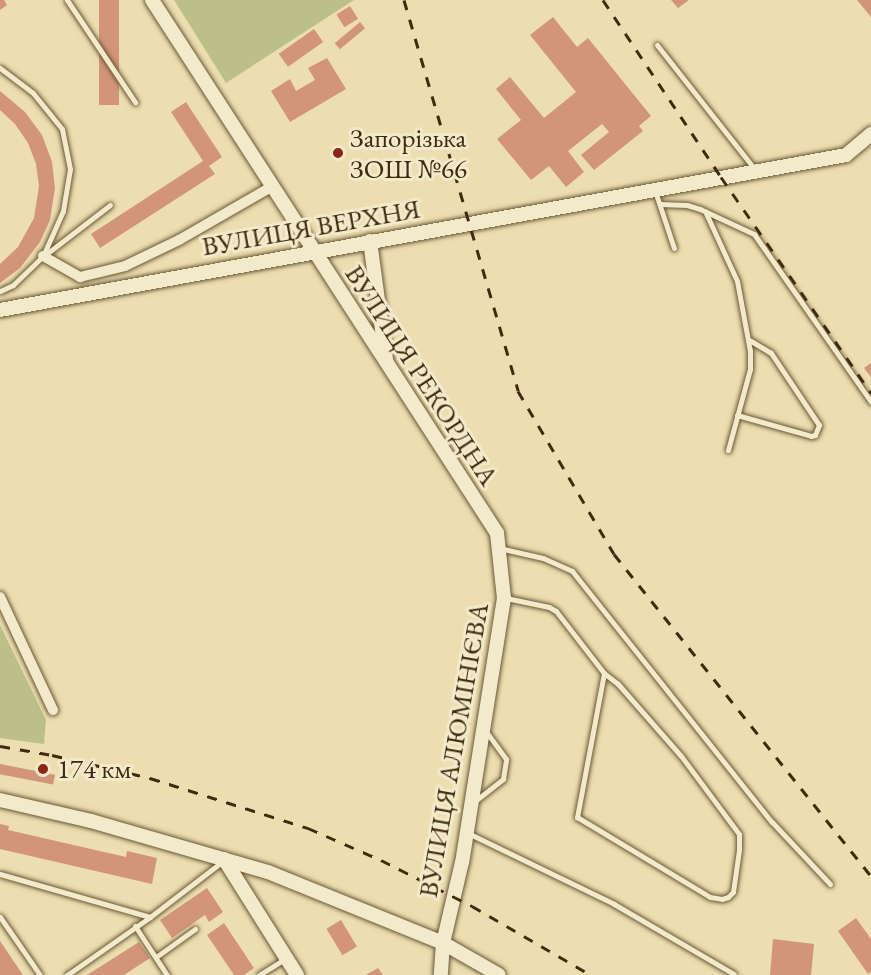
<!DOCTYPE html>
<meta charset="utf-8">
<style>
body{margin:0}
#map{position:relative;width:871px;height:975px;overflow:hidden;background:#ecdeb0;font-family:"EB Garamond",serif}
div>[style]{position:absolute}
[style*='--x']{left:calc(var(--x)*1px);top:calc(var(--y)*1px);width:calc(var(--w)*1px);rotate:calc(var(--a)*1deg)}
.green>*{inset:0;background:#bcc088}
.building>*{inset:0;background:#d2957a;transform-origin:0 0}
.roads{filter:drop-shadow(0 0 2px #6a5736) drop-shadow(0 0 2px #6a5736)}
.service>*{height:5px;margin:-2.5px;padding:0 2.5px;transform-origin:2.5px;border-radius:2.5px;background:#f3eacc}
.minor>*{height:10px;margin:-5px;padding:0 5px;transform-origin:5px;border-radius:5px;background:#f3eacc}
.tertiary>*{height:14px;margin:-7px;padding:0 7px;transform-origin:7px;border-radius:7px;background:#f3eacc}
.rail>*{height:3px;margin-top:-1.5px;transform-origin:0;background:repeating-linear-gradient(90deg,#3f2a0d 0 10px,transparent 0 20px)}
.dots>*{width:16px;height:16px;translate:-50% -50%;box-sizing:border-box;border:3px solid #f3eacc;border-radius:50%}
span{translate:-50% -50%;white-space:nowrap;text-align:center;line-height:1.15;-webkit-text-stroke:6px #f3eacc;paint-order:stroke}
.poi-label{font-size:27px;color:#3f2a0d}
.left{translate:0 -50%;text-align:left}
.street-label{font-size:27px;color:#3f2a0d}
</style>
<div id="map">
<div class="green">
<i style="clip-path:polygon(174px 0,354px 0,226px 83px)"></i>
<i style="clip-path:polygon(0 625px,46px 720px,44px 744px,0 738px)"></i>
</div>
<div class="building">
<i style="clip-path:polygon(0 0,4px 0,7px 5px,0 10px)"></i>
<i style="left:99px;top:0;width:20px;height:105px"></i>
<i style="clip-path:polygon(671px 0,689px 0,678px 8px)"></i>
<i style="clip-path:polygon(857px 0,871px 0,871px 17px)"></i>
<i style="left:350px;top:6px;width:15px;height:16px;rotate:58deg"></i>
<i style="clip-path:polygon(553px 17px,577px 47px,588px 38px,651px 116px,639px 126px,643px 131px,594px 170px,581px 155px,609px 132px,602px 124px,568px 151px,584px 172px,566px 187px,549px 166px,531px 180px,497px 139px,521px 120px,496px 89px,510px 77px,544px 118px,576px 92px,530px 35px)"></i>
<i style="left:360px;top:22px;width:8px;height:33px;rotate:50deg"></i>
<i style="left:314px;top:29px;width:16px;height:43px;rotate:55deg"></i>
<i style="clip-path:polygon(327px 58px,346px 89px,290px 122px,271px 91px,290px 79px,296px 91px,315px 80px,308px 68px)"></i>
<i style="clip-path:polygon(0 91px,25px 112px,42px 135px,52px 162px,55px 188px,50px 220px,40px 242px,20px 268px,0 283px,0 264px,18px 247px,34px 218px,39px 186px,36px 164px,28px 143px,15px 124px,0 110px)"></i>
<i style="clip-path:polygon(186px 102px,222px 157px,209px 166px,215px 174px,100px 248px,91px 234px,203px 161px,171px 112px)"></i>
<i style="clip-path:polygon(871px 363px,871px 377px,864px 368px)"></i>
<i style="left:0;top:764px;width:56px;height:10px;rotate:11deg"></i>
<i style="clip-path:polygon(0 824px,9px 826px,8px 830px,126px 857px,127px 851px,157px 858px,152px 884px,0 849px)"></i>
<i style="clip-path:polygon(207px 888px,223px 912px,209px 922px,205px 915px,172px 938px,160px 920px)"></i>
<i style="clip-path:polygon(856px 918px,871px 939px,871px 972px,868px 974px,838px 931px)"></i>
<i style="left:341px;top:920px;width:31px;height:17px;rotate:59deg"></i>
<i style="clip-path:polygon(224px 923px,254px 968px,244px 975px,234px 975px,207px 935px)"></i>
<i style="clip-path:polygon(773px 939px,814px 944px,811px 975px,770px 975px)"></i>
<i style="clip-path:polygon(0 941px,23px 975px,0 975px)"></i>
<i style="clip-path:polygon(139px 942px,150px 958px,124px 975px,87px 975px)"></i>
<i style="clip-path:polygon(378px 968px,383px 975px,366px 975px)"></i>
</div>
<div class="roads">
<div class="service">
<i style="--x:67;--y:0;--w:123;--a:56.3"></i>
<i style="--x:657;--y:45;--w:160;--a:51.8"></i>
<i style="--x:0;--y:68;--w:41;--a:37.1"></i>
<i style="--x:33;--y:93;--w:46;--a:51.1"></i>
<i style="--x:62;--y:129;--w:41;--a:78.7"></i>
<i style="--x:70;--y:169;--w:43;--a:99.5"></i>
<i style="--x:63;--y:211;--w:49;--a:114"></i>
<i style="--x:43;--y:256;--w:42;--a:136"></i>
<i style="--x:13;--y:285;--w:14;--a:155"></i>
<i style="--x:655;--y:191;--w:60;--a:71.6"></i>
<i style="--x:660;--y:204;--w:27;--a:2"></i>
<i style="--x:687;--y:205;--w:14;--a:17"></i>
<i style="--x:700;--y:209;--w:60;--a:24.8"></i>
<i style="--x:754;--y:234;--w:205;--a:55.1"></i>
<i style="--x:705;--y:211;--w:77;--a:65.4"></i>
<i style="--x:737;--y:281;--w:71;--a:79.5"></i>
<i style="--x:750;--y:351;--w:18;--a:90"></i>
<i style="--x:750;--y:369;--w:84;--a:105.2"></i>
<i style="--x:45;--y:255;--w:82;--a:-37.6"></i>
<i style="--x:737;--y:415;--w:77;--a:15.8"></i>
<i style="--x:811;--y:436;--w:4;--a:-14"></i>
<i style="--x:815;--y:435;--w:11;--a:-68"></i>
<i style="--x:819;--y:425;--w:87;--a:-123.7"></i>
<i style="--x:771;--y:353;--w:26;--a:-149"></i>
<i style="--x:499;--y:548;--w:45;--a:12.8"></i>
<i style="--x:543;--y:558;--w:32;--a:24"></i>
<i style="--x:572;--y:571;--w:321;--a:51.5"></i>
<i style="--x:772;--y:822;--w:85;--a:46.9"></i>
<i style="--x:506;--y:598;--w:44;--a:11.8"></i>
<i style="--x:549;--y:607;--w:8;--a:30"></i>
<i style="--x:556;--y:611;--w:78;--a:52.3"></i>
<i style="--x:604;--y:673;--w:147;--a:100.6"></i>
<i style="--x:577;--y:817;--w:155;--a:31"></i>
<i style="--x:710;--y:897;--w:12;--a:9"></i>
<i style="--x:722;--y:899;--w:6;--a:-18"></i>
<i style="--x:728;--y:897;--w:7;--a:-45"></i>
<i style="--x:733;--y:892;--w:42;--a:-81.9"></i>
<i style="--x:739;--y:850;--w:16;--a:-90"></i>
<i style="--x:739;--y:834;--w:97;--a:-126.6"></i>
<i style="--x:681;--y:756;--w:96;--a:-131.2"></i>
<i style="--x:618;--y:684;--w:18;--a:-142"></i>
<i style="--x:475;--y:801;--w:36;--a:-38"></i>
<i style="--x:503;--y:779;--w:20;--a:-81"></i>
<i style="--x:506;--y:759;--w:36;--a:-126"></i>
<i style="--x:468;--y:833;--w:162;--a:25.9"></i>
<i style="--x:614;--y:904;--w:139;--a:30.3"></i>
<i style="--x:0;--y:874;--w:156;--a:16"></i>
<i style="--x:0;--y:917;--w:70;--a:55.4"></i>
<i style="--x:135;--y:926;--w:59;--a:56.9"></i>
<i style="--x:156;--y:957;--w:48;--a:-35.7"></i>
<i style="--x:67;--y:975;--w:101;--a:-34.9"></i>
<i style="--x:150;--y:917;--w:92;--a:-37.5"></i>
<i style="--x:259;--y:975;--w:32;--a:-32"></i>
</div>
<div class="minor">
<i style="--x:43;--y:256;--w:43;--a:29.6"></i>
<i style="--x:80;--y:277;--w:46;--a:-13.7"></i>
<i style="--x:125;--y:266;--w:60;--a:-25.7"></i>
<i style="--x:179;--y:240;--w:106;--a:-29.9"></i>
<i style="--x:0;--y:597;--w:125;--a:64.9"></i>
</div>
<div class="tertiary">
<i style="--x:152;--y:0;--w:635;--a:57.09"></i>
<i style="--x:497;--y:533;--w:65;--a:83.9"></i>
<i style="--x:504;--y:598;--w:267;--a:99"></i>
<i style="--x:462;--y:862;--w:83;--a:103.2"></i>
<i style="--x:443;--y:943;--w:32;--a:94"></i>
<i style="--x:370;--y:241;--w:120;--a:82.3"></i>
<i style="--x:0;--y:310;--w:860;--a:-10.38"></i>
<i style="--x:846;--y:155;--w:33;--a:-40"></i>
<i style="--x:0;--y:800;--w:93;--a:13"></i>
<i style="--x:91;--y:821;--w:184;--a:16.1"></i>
<i style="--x:268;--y:872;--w:189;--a:22.1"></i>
<i style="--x:443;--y:943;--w:64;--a:29.7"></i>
<i style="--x:224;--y:859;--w:137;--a:57.8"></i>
</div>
</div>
<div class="rail">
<i style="--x:404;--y:0;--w:407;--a:73.7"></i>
<i style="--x:518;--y:391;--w:189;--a:59.5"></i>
<i style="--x:614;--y:554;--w:412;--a:51.4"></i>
<i style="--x:603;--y:0;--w:213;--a:56.3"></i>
<i style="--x:721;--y:177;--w:263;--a:55.2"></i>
<i style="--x:0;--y:746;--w:53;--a:9.8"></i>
<i style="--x:52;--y:755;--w:101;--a:13.2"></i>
<i style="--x:150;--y:778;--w:166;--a:17.6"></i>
<i style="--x:308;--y:828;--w:80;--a:23.7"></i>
<i style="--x:381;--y:860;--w:102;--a:26.8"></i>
<i style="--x:472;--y:906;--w:138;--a:30.1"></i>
</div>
<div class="dots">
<i style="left:338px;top:153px;background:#8f2418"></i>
<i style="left:43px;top:769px;background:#8f2418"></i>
</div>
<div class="poi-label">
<span class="left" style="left:350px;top:153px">Запорізька<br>ЗОШ №66</span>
<span class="left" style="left:57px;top:769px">174 км</span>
</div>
<div class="street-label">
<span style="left:311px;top:227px;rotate:-10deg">ВУЛИЦЯ ВЕРХНЯ</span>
<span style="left:422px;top:375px;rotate:57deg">ВУЛИЦЯ РЕКОРДНА</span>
<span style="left:453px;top:750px;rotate:-80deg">ВУЛИЦЯ АЛЮМІНІЄВА</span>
</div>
</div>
